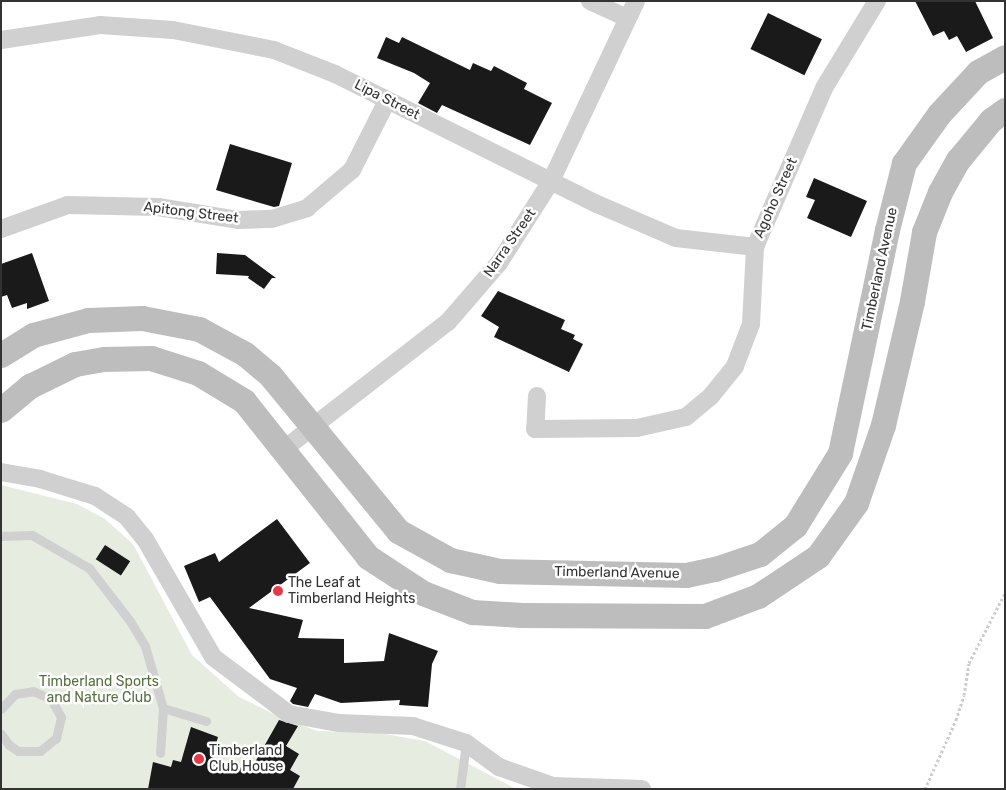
<!DOCTYPE html>
<style>
body{margin:0}
#map{position:relative;width:1006px;height:790px;overflow:hidden;background:#fff;font-family:Rubik,sans-serif}
div>[style]{position:absolute}
[style*='--x']{left:calc(var(--x)*1px);top:calc(var(--y)*1px);width:calc(var(--w)*1px);rotate:calc(var(--a)*1deg)}
.green>*{inset:0;background:#e6ecdf}
.building>*{inset:0;background:#1a1a1a;transform-origin:0 0}
.path>*{height:3px;margin-top:-1.5px;transform-origin:0;background:repeating-linear-gradient(90deg,#cdcdcd 0 2.5px,transparent 0 5px)}
.lane>*{height:9px;margin:-4.5px;padding:0 4.5px;transform-origin:4.5px;border-radius:4.5px;background:#d0d0d0}
.street>*{height:18px;margin:-9px;padding:0 9px;transform-origin:9px;border-radius:9px;background:#d0d0d0}
.secondary>*{height:25px;margin:-12.5px;padding:0 12.5px;transform-origin:12.5px;border-radius:12.5px;background:#bdbdbd}
.dots>*{width:14px;height:14px;translate:-50% -50%;box-sizing:border-box;border:2px solid #fff;border-radius:50%}
span{translate:-50% -50%;white-space:nowrap;text-align:center;line-height:1.15;-webkit-text-stroke:5px #fff;paint-order:stroke}
.street-label{font-size:14px;color:#333}
.poi-label{font-size:14px;color:#333}
.left{translate:0 -50%;text-align:left}
.park-label{font-size:14px;color:#56703f}
.frame{position:absolute;inset:0;border:2px solid #333;pointer-events:none}
</style>
<div id="map">
<div class="green">
<i style="clip-path:polygon(1px 485px,77px 504px,105px 519px,133px 544px,192px 655px,239px 697px,286px 720px,318px 731px,379px 733px,425px 741px,516px 789px,1px 789px)"></i>
</div>
<div class="building">
<i style="clip-path:polygon(915px 1px,975px 1px,993px 38px,966px 52px,957px 36px,949px 40px,944px 31px,933px 36px)"></i>
<i style="left:768px;top:13px;width:60px;height:40px;rotate:26deg"></i>
<i style="clip-path:polygon(386px 37px,399px 43px,402px 37px,470px 70px,473px 63px,491px 71px,494px 66px,527px 83px,524px 89px,552px 103px,530px 145px,442px 105px,437px 113px,418px 103px,430px 83px,414px 73px,377px 58px)"></i>
<i style="clip-path:polygon(230px 144px,292px 163px,279px 206px,274px 207px,216px 190px)"></i>
<i style="clip-path:polygon(814px 178px,867px 201px,851px 237px,807px 218px,815px 200px,806px 197px)"></i>
<i style="clip-path:polygon(32px 253px,49px 301px,27px 309px,27px 303px,12px 308px,7px 295px,1px 297px,1px 264px)"></i>
<i style="clip-path:polygon(217px 253px,245px 255px,276px 278px,272px 278px,264px 289px,248px 278px,249px 276px,216px 274px)"></i>
<i style="clip-path:polygon(498px 291px,565px 320px,561px 329px,575px 335px,573px 339px,583px 344px,569px 372px,494px 337px,499px 327px,481px 316px)"></i>
<i style="clip-path:polygon(277px 519px,310px 563px,249px 608px,303px 620px,298px 638px,344px 639px,344px 663px,384px 661px,389px 633px,438px 651px,432px 664px,428px 707px,399px 705px,400px 700px,341px 703px,315px 694px,308px 707px,293px 704px,290px 701px,297px 688px,270px 679px,210px 597px,199px 602px,184px 566px,215px 553px,219px 562px)"></i>
<i style="left:105px;top:545px;width:30px;height:17px;rotate:33deg"></i>
<i style="clip-path:polygon(279px 720px,298px 726px,286px 746px,299px 754px,290px 770px,300px 776px,293px 789px,148px 789px,153px 762px,171px 767px,173px 760px,181px 762px,191px 727px,218px 737px,212px 757px,250px 771px)"></i>
</div>
<div class="path">
<i style="--x:925;--y:789;--w:76;--a:-65.8"></i>
<i style="--x:956;--y:720;--w:26;--a:-72"></i>
<i style="--x:964;--y:695;--w:32;--a:-81"></i>
<i style="--x:969;--y:663;--w:79;--a:-62.8"></i>
</div>
<div class="lane">
<i style="--x:1;--y:536;--w:31;--a:-2"></i>
<i style="--x:32;--y:535;--w:66;--a:30.1"></i>
<i style="--x:89;--y:568;--w:67;--a:52.3"></i>
<i style="--x:130;--y:621;--w:29;--a:59"></i>
<i style="--x:145;--y:646;--w:65;--a:73.8"></i>
<i style="--x:163;--y:708;--w:45;--a:93.8"></i>
<i style="--x:163;--y:708;--w:45;--a:16.8"></i>
<i style="--x:1;--y:709;--w:21;--a:-47"></i>
<i style="--x:15;--y:694;--w:18;--a:-9"></i>
<i style="--x:33;--y:691;--w:20;--a:24"></i>
<i style="--x:51;--y:699;--w:21;--a:61"></i>
<i style="--x:61;--y:717;--w:22;--a:103"></i>
<i style="--x:56;--y:738;--w:21;--a:141"></i>
<i style="--x:40;--y:751;--w:22;--a:180"></i>
<i style="--x:18;--y:751;--w:11;--a:-146"></i>
<i style="--x:9;--y:745;--w:14;--a:-126"></i>
<i style="--x:460;--y:789;--w:46;--a:-82.6"></i>
</div>
<div class="street">
<i style="--x:590;--y:1;--w:41;--a:24.7"></i>
<i style="--x:1;--y:40;--w:100;--a:-8.6"></i>
<i style="--x:100;--y:25;--w:73;--a:3.9"></i>
<i style="--x:173;--y:30;--w:103;--a:11.2"></i>
<i style="--x:274;--y:50;--w:66;--a:21.5"></i>
<i style="--x:335;--y:74;--w:292;--a:26.4"></i>
<i style="--x:597;--y:204;--w:86;--a:23.3"></i>
<i style="--x:676;--y:238;--w:80;--a:6.5"></i>
<i style="--x:1;--y:229;--w:71;--a:-19.7"></i>
<i style="--x:68;--y:205;--w:90;--a:1.3"></i>
<i style="--x:158;--y:207;--w:81;--a:9.2"></i>
<i style="--x:238;--y:220;--w:34;--a:-2"></i>
<i style="--x:272;--y:219;--w:37;--a:-17"></i>
<i style="--x:307;--y:208;--w:59;--a:-40.2"></i>
<i style="--x:352;--y:170;--w:77;--a:-63.1"></i>
<i style="--x:537;--y:396;--w:33;--a:93"></i>
<i style="--x:535;--y:429;--w:102;--a:-0.6"></i>
<i style="--x:637;--y:428;--w:50;--a:-12.7"></i>
<i style="--x:686;--y:417;--w:33;--a:-40"></i>
<i style="--x:711;--y:396;--w:38;--a:-51"></i>
<i style="--x:735;--y:366;--w:45;--a:-69.1"></i>
<i style="--x:751;--y:324;--w:77;--a:-87"></i>
<i style="--x:755;--y:247;--w:173;--a:-66.5"></i>
<i style="--x:824;--y:88;--w:102;--a:-58.7"></i>
<i style="--x:284;--y:449;--w:207;--a:-37.8"></i>
<i style="--x:448;--y:322;--w:78;--a:-49.2"></i>
<i style="--x:499;--y:263;--w:97;--a:-57.6"></i>
<i style="--x:551;--y:181;--w:199;--a:-64.7"></i>
<i style="--x:1;--y:472;--w:40;--a:10"></i>
<i style="--x:40;--y:479;--w:58;--a:17.2"></i>
<i style="--x:95;--y:496;--w:38;--a:33"></i>
<i style="--x:127;--y:517;--w:28;--a:51"></i>
<i style="--x:145;--y:539;--w:136;--a:60"></i>
<i style="--x:213;--y:657;--w:95;--a:36.9"></i>
<i style="--x:289;--y:714;--w:51;--a:10.2"></i>
<i style="--x:339;--y:723;--w:74;--a:2.3"></i>
<i style="--x:413;--y:726;--w:56;--a:17.8"></i>
<i style="--x:466;--y:743;--w:41;--a:36"></i>
<i style="--x:499;--y:767;--w:57;--a:19.4"></i>
<i style="--x:553;--y:786;--w:89;--a:1.9"></i>
</div>
<div class="secondary">
<i style="--x:1;--y:355;--w:38;--a:-32"></i>
<i style="--x:33;--y:335;--w:57;--a:-15.3"></i>
<i style="--x:88;--y:320;--w:54;--a:-2.1"></i>
<i style="--x:142;--y:318;--w:58;--a:10.9"></i>
<i style="--x:199;--y:329;--w:52;--a:28.5"></i>
<i style="--x:245;--y:354;--w:33;--a:40"></i>
<i style="--x:270;--y:375;--w:202;--a:50.6"></i>
<i style="--x:398;--y:531;--w:60;--a:29.1"></i>
<i style="--x:450;--y:560;--w:51;--a:12.4"></i>
<i style="--x:500;--y:571;--w:186;--a:1.2"></i>
<i style="--x:686;--y:575;--w:30;--a:-12"></i>
<i style="--x:715;--y:569;--w:47;--a:-18.4"></i>
<i style="--x:760;--y:554;--w:45;--a:-38.7"></i>
<i style="--x:795;--y:526;--w:86;--a:-58.3"></i>
<i style="--x:840;--y:453;--w:228;--a:-78.1"></i>
<i style="--x:887;--y:230;--w:69;--a:-75.8"></i>
<i style="--x:904;--y:163;--w:60;--a:-54.5"></i>
<i style="--x:939;--y:114;--w:57;--a:-47.1"></i>
<i style="--x:978;--y:72;--w:31;--a:-29"></i>
<i style="--x:1;--y:410;--w:38;--a:-40"></i>
<i style="--x:30;--y:386;--w:50;--a:-26.1"></i>
<i style="--x:75;--y:364;--w:29;--a:-10"></i>
<i style="--x:104;--y:359;--w:47;--a:-1.2"></i>
<i style="--x:151;--y:358;--w:49;--a:17.7"></i>
<i style="--x:198;--y:373;--w:54;--a:31.3"></i>
<i style="--x:244;--y:401;--w:199;--a:51.5"></i>
<i style="--x:368;--y:557;--w:66;--a:33.2"></i>
<i style="--x:423;--y:593;--w:53;--a:21.2"></i>
<i style="--x:472;--y:612;--w:50;--a:3.4"></i>
<i style="--x:522;--y:615;--w:183;--a:0.3"></i>
<i style="--x:705;--y:616;--w:57;--a:-20.7"></i>
<i style="--x:758;--y:596;--w:72;--a:-33.7"></i>
<i style="--x:818;--y:556;--w:65;--a:-54.4"></i>
<i style="--x:856;--y:503;--w:83;--a:-70.9"></i>
<i style="--x:883;--y:425;--w:127;--a:-76.8"></i>
<i style="--x:912;--y:301;--w:70;--a:-80.1"></i>
<i style="--x:924;--y:232;--w:43;--a:-68.2"></i>
<i style="--x:940;--y:192;--w:37;--a:-61"></i>
<i style="--x:958;--y:160;--w:52;--a:-50.5"></i>
<i style="--x:991;--y:120;--w:17;--a:-36"></i>
</div>
<div class="dots">
<i style="left:278px;top:591px;background:#e63946"></i>
<i style="left:199px;top:759px;background:#e63946"></i>
</div>
<div class="street-label">
<span style="left:387px;top:100px;rotate:27deg">Lipa Street</span>
<span style="left:776px;top:198px;rotate:-66deg">Agoho Street</span>
<span style="left:191px;top:213px;rotate:7deg">Apitong Street</span>
<span style="left:510px;top:243px;rotate:-55deg">Narra Street</span>
<span style="left:880px;top:269px;rotate:-78deg">Timberland Avenue</span>
<span style="left:617px;top:573px;rotate:1deg">Timberland Avenue</span>
</div>
<div class="poi-label">
<span class="left" style="left:288px;top:591px">The Leaf at<br>Timberland Heights</span>
<span class="left" style="left:209px;top:759px">Timberland<br>Club House</span>
</div>
<div class="park-label">
<span style="left:99px;top:690px">Timberland Sports<br>and Nature Club</span>
</div>
<div class="frame"></div>
</div>
